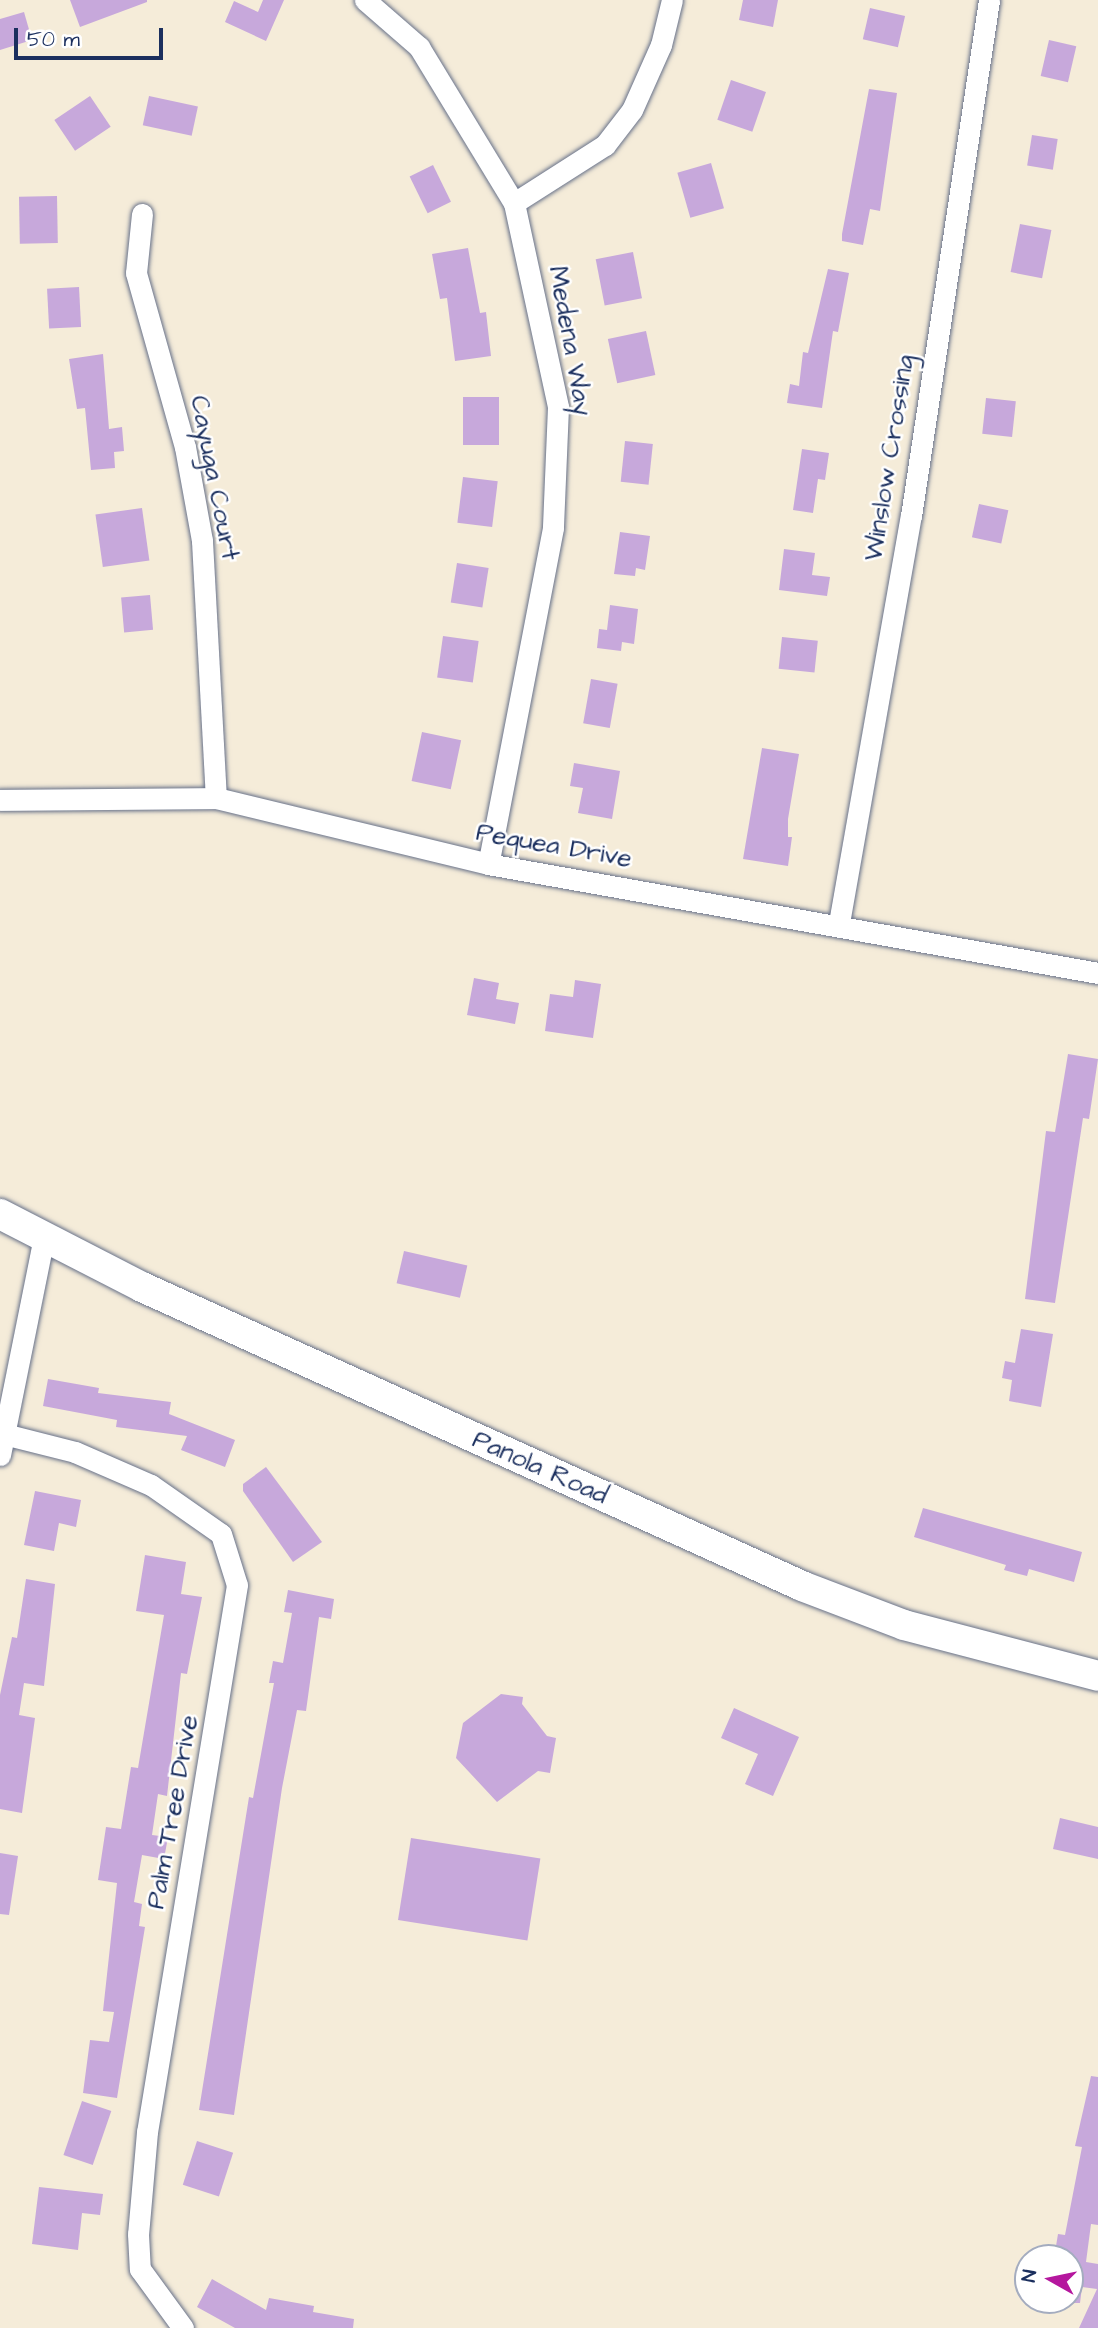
<!DOCTYPE html>
<style>
body{margin:0}
#map{position:relative;width:1098px;height:2328px;overflow:hidden;background:#f5ecd9;font-family:"Architects Daughter",sans-serif}
div>[style]{position:absolute}
[style*='--x']{left:calc(var(--x)*1px);top:calc(var(--y)*1px);width:calc(var(--w)*1px);rotate:calc(var(--a)*1deg)}
.building>*{inset:0;background:#c7a8db;transform-origin:0 0}
.roads{filter:drop-shadow(0 0 2px #677189) drop-shadow(0 0 2px #677189)}
.street>*{height:21px;margin:-10.5px;padding:0 10.5px;transform-origin:10.5px;border-radius:10.5px;background:#fff}
.secondary>*{height:30px;margin:-15px;padding:0 15px;transform-origin:15px;border-radius:15px;background:#fff}
span{translate:-50% -50%;white-space:nowrap;text-align:center;line-height:1.15;-webkit-text-stroke:5px #fff;paint-order:stroke}
.street-label{font-size:26px;color:#1b2f5e}
.north{position:absolute;left:1014px;top:2244px;width:70px;height:70px;box-sizing:border-box;background:#fff;border:2px solid #a4acbf;border-radius:50%;rotate:279deg;font-size:19px;font-weight:700;line-height:28px;text-align:center;color:#1b2f5e}
.north::after{content:'';display:block;margin:auto;width:24px;height:32px;background:#b5179e;clip-path:polygon(50% 0,100% 100%,50% 72%,0 100%)}
.scale{position:absolute;left:14px;top:28px;width:149px;height:32px;box-sizing:border-box;border:4px solid #1b2f5e;border-top:0;padding-left:9px;font-size:21px;line-height:24px;white-space:nowrap;color:#1b2f5e;-webkit-text-stroke:5px #fff;paint-order:stroke}
</style>
<div id="map">
<div class="building">
<i style="clip-path:polygon(70px 0,147px 0,147px 2px,80px 27px)"></i>
<i style="clip-path:polygon(263px 0,284px 0,266px 41px,225px 22px,234px 1px,258px 12px)"></i>
<i style="clip-path:polygon(743px 0,778px 0,773px 27px,739px 20px)"></i>
<i style="left:870px;top:8px;width:36px;height:32px;rotate:13deg"></i>
<i style="clip-path:polygon(24px 12px,32px 40px,0 50px,0 19px)"></i>
<i style="left:1049px;top:40px;width:28px;height:37px;rotate:13deg"></i>
<i style="left:731px;top:80px;width:37px;height:42px;rotate:19deg"></i>
<i style="clip-path:polygon(869px 89px,897px 93px,880px 211px,870px 209px,863px 245px,842px 241px,842px 234px)"></i>
<i style="left:90px;top:96px;width:37px;height:43px;rotate:56deg"></i>
<i style="left:149px;top:96px;width:50px;height:30px;rotate:12deg"></i>
<i style="left:1032px;top:135px;width:26px;height:31px;rotate:9deg"></i>
<i style="left:711px;top:163px;width:47px;height:35px;rotate:74deg"></i>
<i style="left:433px;top:165px;width:41px;height:26px;rotate:64deg"></i>
<i style="left:57px;top:196px;width:47px;height:38px;rotate:89deg"></i>
<i style="left:1020px;top:224px;width:32px;height:49px;rotate:11deg"></i>
<i style="clip-path:polygon(468px 248px,480px 313px,486px 312px,491px 356px,455px 361px,447px 298px,440px 299px,432px 254px)"></i>
<i style="left:633px;top:252px;width:47px;height:38px;rotate:79deg"></i>
<i style="clip-path:polygon(828px 269px,849px 273px,838px 332px,833px 331px,822px 408px,787px 403px,790px 384px,799px 386px,803px 352px,808px 353px)"></i>
<i style="left:79px;top:287px;width:40px;height:32px;rotate:87deg"></i>
<i style="left:646px;top:331px;width:45px;height:39px;rotate:78deg"></i>
<i style="clip-path:polygon(103px 354px,109px 429px,122px 427px,124px 451px,114px 452px,115px 468px,91px 470px,85px 408px,77px 409px,69px 359px)"></i>
<i style="left:463px;top:397px;width:36px;height:48px"></i>
<i style="left:986px;top:398px;width:30px;height:36px;rotate:6deg"></i>
<i style="left:625px;top:441px;width:28px;height:41px;rotate:6deg"></i>
<i style="clip-path:polygon(802px 449px,829px 453px,825px 480px,818px 479px,813px 513px,793px 510px)"></i>
<i style="left:463px;top:477px;width:35px;height:46px;rotate:7deg"></i>
<i style="left:979px;top:504px;width:30px;height:34px;rotate:12deg"></i>
<i style="left:142px;top:508px;width:53px;height:47px;rotate:82deg"></i>
<i style="clip-path:polygon(620px 532px,650px 536px,645px 570px,636px 568px,635px 576px,614px 574px)"></i>
<i style="clip-path:polygon(784px 549px,815px 553px,812px 575px,830px 577px,827px 596px,779px 590px)"></i>
<i style="left:457px;top:563px;width:32px;height:40px;rotate:9deg"></i>
<i style="left:150px;top:595px;width:35px;height:29px;rotate:85deg"></i>
<i style="clip-path:polygon(610px 605px,638px 609px,634px 644px,622px 642px,621px 651px,597px 648px,599px 629px,607px 630px)"></i>
<i style="left:443px;top:636px;width:36px;height:42px;rotate:8deg"></i>
<i style="left:782px;top:637px;width:36px;height:32px;rotate:6deg"></i>
<i style="left:591px;top:679px;width:27px;height:45px;rotate:10deg"></i>
<i style="left:422px;top:732px;width:40px;height:50px;rotate:12deg"></i>
<i style="clip-path:polygon(762px 748px,799px 754px,788px 819px,788px 837px,792px 837px,788px 866px,743px 859px)"></i>
<i style="clip-path:polygon(574px 763px,620px 771px,612px 819px,578px 813px,583px 788px,570px 786px)"></i>
<i style="clip-path:polygon(474px 978px,499px 983px,496px 999px,519px 1003px,515px 1024px,467px 1015px)"></i>
<i style="clip-path:polygon(575px 980px,601px 984px,593px 1038px,545px 1031px,550px 994px,573px 997px)"></i>
<i style="clip-path:polygon(1068px 1054px,1098px 1059px,1089px 1119px,1083px 1118px,1055px 1303px,1025px 1299px,1046px 1131px,1055px 1132px)"></i>
<i style="left:404px;top:1251px;width:65px;height:33px;rotate:13deg"></i>
<i style="clip-path:polygon(1021px 1329px,1053px 1334px,1041px 1407px,1009px 1401px,1012px 1380px,1002px 1378px,1005px 1361px,1015px 1363px)"></i>
<i style="clip-path:polygon(48px 1379px,99px 1388px,98px 1393px,171px 1402px,169px 1414px,235px 1440px,225px 1467px,181px 1450px,187px 1436px,116px 1427px,117px 1420px,43px 1406px)"></i>
<i style="clip-path:polygon(266px 1467px,322px 1542px,293px 1562px,243px 1491px,243px 1484px)"></i>
<i style="clip-path:polygon(35px 1491px,81px 1500px,76px 1527px,59px 1523px,54px 1551px,24px 1545px)"></i>
<i style="clip-path:polygon(923px 1508px,1082px 1552px,1074px 1582px,1029px 1569px,1027px 1576px,1004px 1570px,1006px 1565px,914px 1537px)"></i>
<i style="clip-path:polygon(145px 1555px,186px 1562px,181px 1594px,202px 1597px,187px 1674px,181px 1673px,167px 1796px,158px 1794px,152px 1835px,168px 1837px,164px 1859px,142px 1855px,134px 1902px,142px 1904px,139px 1926px,145px 1927px,117px 2098px,83px 2093px,90px 2040px,109px 2042px,114px 2012px,103px 2011px,117px 1883px,98px 1880px,106px 1827px,121px 1829px,131px 1767px,138px 1768px,164px 1615px,136px 1611px)"></i>
<i style="clip-path:polygon(26px 1579px,55px 1584px,44px 1686px,24px 1683px,19px 1715px,35px 1718px,22px 1813px,0 1809px,0 1695px,12px 1637px,17px 1638px)"></i>
<i style="clip-path:polygon(288px 1590px,334px 1599px,331px 1619px,319px 1617px,306px 1711px,297px 1710px,282px 1788px,234px 2115px,199px 2110px,249px 1797px,253px 1798px,274px 1683px,269px 1683px,273px 1661px,283px 1663px,292px 1613px,284px 1612px)"></i>
<i style="clip-path:polygon(501px 1694px,523px 1697px,522px 1704px,547px 1736px,556px 1738px,550px 1773px,538px 1771px,497px 1802px,456px 1758px,463px 1723px)"></i>
<i style="clip-path:polygon(734px 1708px,799px 1737px,773px 1796px,745px 1784px,758px 1754px,721px 1738px)"></i>
<i style="clip-path:polygon(1060px 1818px,1098px 1827px,1098px 1859px,1053px 1849px)"></i>
<i style="left:411px;top:1838px;width:131px;height:83px;rotate:9deg"></i>
<i style="clip-path:polygon(0 1853px,18px 1856px,9px 1915px,0 1914px)"></i>
<i style="clip-path:polygon(1091px 2076px,1098px 2077px,1098px 2225px,1091px 2224px,1086px 2262px,1098px 2264px,1098px 2328px,1079px 2328px,1097px 2289px,1082px 2287px,1080px 2303px,1070px 2303px,1070px 2258px,1054px 2258px,1058px 2234px,1065px 2235px,1082px 2147px,1075px 2146px)"></i>
<i style="left:82px;top:2101px;width:31px;height:57px;rotate:19deg"></i>
<i style="left:197px;top:2141px;width:38px;height:46px;rotate:18deg"></i>
<i style="clip-path:polygon(39px 2187px,103px 2194px,100px 2215px,82px 2213px,78px 2250px,32px 2244px)"></i>
<i style="clip-path:polygon(212px 2279px,266px 2310px,269px 2298px,314px 2306px,313px 2312px,354px 2319px,353px 2328px,235px 2328px,197px 2307px)"></i>
</div>
<div class="roads">
<div class="street">
<i style="--x:365;--y:0;--w:72;--a:41"></i>
<i style="--x:419;--y:47;--w:183;--a:58.7"></i>
<i style="--x:514;--y:203;--w:209;--a:77.8"></i>
<i style="--x:558;--y:407;--w:121;--a:92.4"></i>
<i style="--x:553;--y:528;--w:342;--a:100.9"></i>
<i style="--x:514;--y:203;--w:108;--a:-32.5"></i>
<i style="--x:605;--y:145;--w:44;--a:-52.4"></i>
<i style="--x:632;--y:110;--w:71;--a:-66"></i>
<i style="--x:661;--y:45;--w:46;--a:-76.3"></i>
<i style="--x:142;--y:214;--w:59;--a:95.8"></i>
<i style="--x:136;--y:273;--w:181;--a:74.3"></i>
<i style="--x:185;--y:447;--w:96;--a:79.7"></i>
<i style="--x:202;--y:541;--w:257;--a:86.9"></i>
<i style="--x:0;--y:800;--w:216;--a:-0.5"></i>
<i style="--x:216;--y:798;--w:280;--a:13.6"></i>
<i style="--x:488;--y:864;--w:620;--a:10.13"></i>
<i style="--x:839;--y:923;--w:413;--a:-80"></i>
<i style="--x:911;--y:516;--w:522;--a:-81.4"></i>
<i style="--x:4;--y:1434;--w:73;--a:14.2"></i>
<i style="--x:75;--y:1452;--w:83;--a:23.5"></i>
<i style="--x:151;--y:1485;--w:85;--a:35"></i>
<i style="--x:221;--y:1534;--w:53;--a:72.6"></i>
<i style="--x:237;--y:1585;--w:554;--a:99.34"></i>
<i style="--x:147;--y:2132;--w:102;--a:95"></i>
<i style="--x:138;--y:2234;--w:35;--a:87"></i>
<i style="--x:140;--y:2269;--w:73;--a:53.9"></i>
<i style="--x:0;--y:1455;--w:223;--a:-78.6"></i>
</div>
<div class="secondary">
<i style="--x:0;--y:1214;--w:160;--a:27.2"></i>
<i style="--x:142;--y:1287;--w:725;--a:24.37"></i>
<i style="--x:802;--y:1586;--w:109;--a:20.9"></i>
<i style="--x:904;--y:1625;--w:201;--a:14.7"></i>
</div>
</div>
<div class="street-label">
<span style="left:570px;top:341px;rotate:80deg">Medena Way</span>
<span style="left:890px;top:458px;rotate:-81deg">Winslow Crossing</span>
<span style="left:214px;top:478px;rotate:79deg">Cayuga Court</span>
<span style="left:554px;top:846px;rotate:10deg">Pequea Drive</span>
<span style="left:540px;top:1468px;rotate:24deg">Panola Road</span>
<span style="left:173px;top:1812px;rotate:-80deg">Palm Tree Drive</span>
</div>
<div class="north">N</div>
<div class="scale">50 m</div>
</div>
